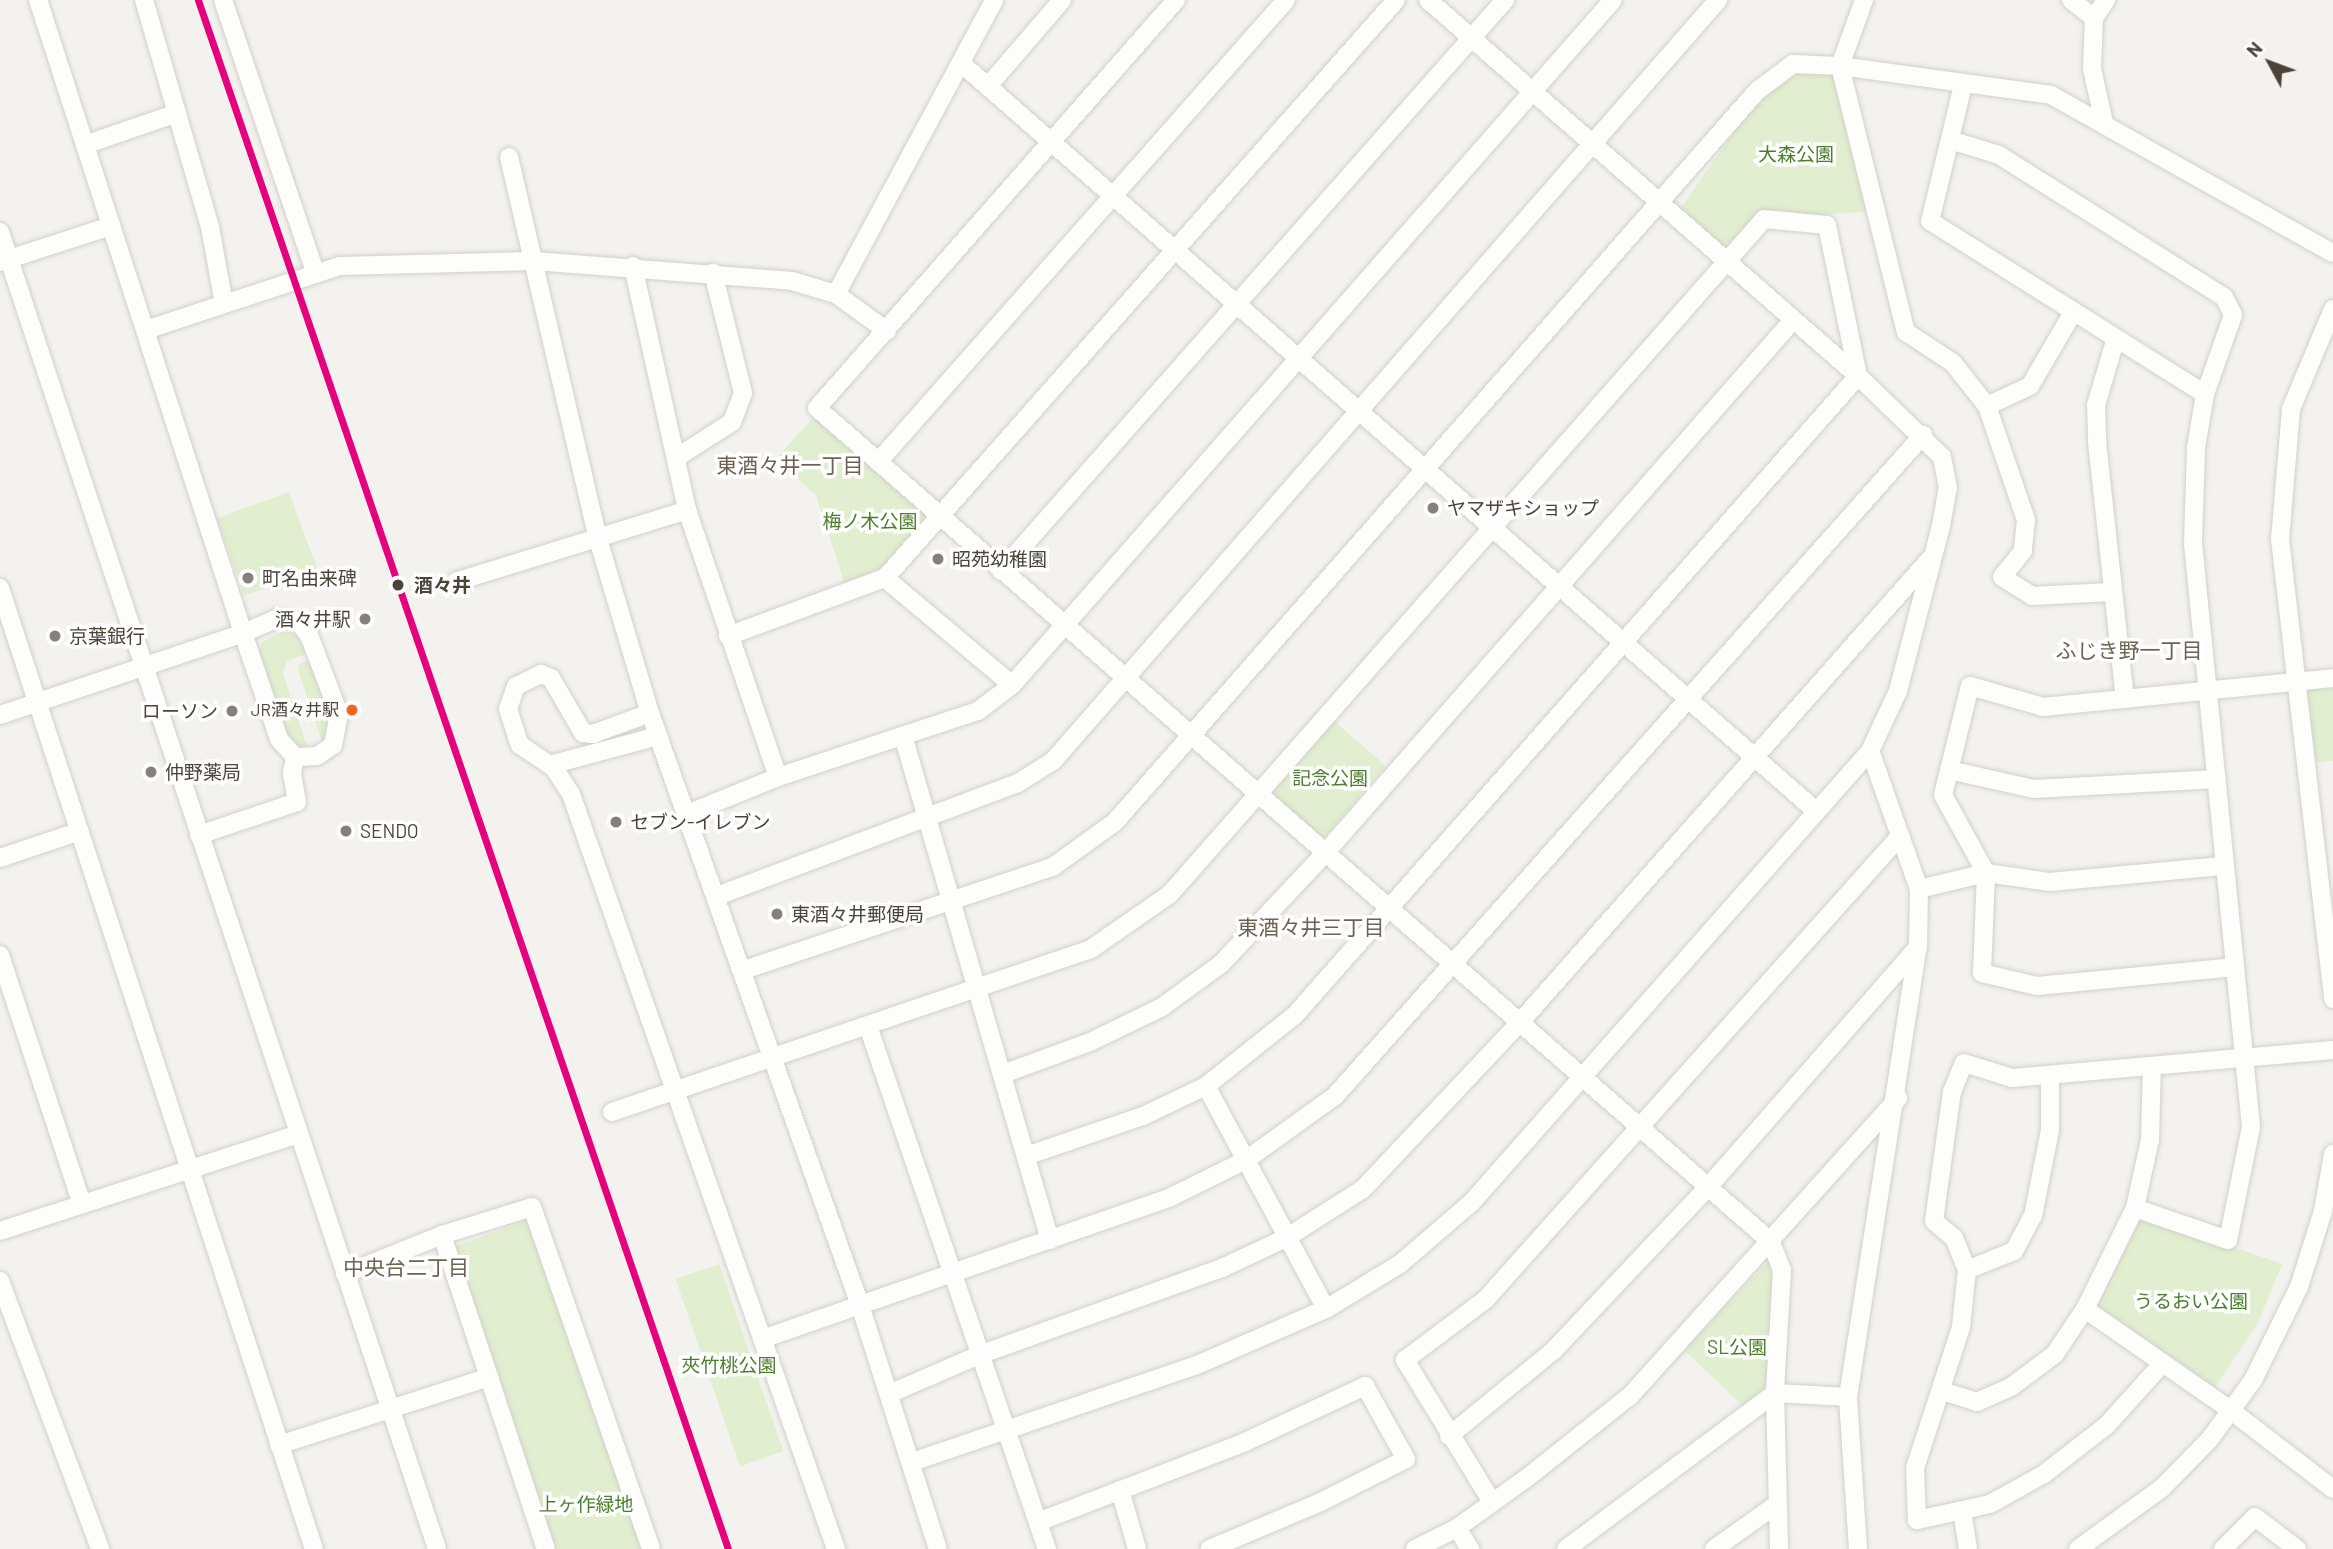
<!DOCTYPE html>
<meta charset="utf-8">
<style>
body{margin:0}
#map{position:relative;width:2333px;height:1549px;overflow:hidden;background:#f4f2ee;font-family:Barlow,"Noto Sans JP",sans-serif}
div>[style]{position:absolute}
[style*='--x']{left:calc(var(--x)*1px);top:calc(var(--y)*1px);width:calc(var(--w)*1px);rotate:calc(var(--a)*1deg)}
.green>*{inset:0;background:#e1eecf;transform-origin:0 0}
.roads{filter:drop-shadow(0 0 2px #d2d0cb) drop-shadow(0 0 2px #d2d0cb)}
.minor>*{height:18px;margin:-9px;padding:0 9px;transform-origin:9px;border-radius:9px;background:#fdfdfc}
.rail-1>*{height:7px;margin:-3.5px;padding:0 3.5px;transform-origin:3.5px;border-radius:3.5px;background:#e5007d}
.dots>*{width:19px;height:19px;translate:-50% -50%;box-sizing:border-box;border:4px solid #fff;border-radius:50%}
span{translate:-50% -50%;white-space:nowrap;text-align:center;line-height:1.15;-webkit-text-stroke:7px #fff;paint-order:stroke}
.bus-label{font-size:17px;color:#4b4439}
.right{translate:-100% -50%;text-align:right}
.park-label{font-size:19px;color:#4a7f2a}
.poi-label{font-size:19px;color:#4b4439}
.left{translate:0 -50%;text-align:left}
.stop-label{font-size:19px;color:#4b4439;font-weight:700}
.neighbourhood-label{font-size:21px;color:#6e6250}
.north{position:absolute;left:2235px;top:28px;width:70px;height:70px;-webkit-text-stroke:5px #fff;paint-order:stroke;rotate:311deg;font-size:19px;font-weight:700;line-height:28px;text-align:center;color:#4b4439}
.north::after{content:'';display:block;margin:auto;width:24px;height:32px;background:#4b4439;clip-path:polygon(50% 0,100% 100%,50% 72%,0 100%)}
</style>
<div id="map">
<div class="green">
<i style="clip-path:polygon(1793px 64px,1840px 66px,1876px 211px,1764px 219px,1725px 248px,1680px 209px,1770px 80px)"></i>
<i style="clip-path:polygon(816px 415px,931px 518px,882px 574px,846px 588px,816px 495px,775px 459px)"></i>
<i style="left:289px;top:492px;width:82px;height:77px;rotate:70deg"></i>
<i style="clip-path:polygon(284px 631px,296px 635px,306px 654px,287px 661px,283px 673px,308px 749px,290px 742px,257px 655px,262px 642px)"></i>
<i style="clip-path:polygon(310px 659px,329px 709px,329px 725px,322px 741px,298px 670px,299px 665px)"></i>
<i style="clip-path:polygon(2333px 683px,2333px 761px,2316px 762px,2304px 686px)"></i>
<i style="left:1334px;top:721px;width:69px;height:95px;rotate:41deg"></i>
<i style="clip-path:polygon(2138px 1214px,2282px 1264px,2258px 1323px,2213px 1391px,2091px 1308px)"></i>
<i style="clip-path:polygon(527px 1220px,648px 1549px,555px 1549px,454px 1247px)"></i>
<i style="clip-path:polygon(1770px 1260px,1779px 1271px,1771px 1392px,1746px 1409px,1683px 1349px)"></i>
<i style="left:719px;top:1264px;width:198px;height:46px;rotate:71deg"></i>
</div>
<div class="roads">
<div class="minor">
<i style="--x:144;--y:0;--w:236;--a:73.8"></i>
<i style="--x:210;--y:227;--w:78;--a:79.7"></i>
<i style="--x:223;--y:0;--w:289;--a:71.3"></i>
<i style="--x:1176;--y:0;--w:543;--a:131.34"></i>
<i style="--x:817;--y:408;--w:1267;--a:41.16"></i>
<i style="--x:1771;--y:1242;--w:30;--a:69"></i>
<i style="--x:1782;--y:1270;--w:123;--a:93.3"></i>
<i style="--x:1775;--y:1393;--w:156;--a:88.5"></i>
<i style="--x:1864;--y:0;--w:70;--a:110"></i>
<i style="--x:1840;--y:66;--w:274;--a:76.1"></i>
<i style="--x:1906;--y:332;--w:56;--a:33.4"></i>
<i style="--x:1953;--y:363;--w:55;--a:51.7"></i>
<i style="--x:1987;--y:406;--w:120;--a:71.1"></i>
<i style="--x:2026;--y:520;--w:31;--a:96"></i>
<i style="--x:2023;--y:551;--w:33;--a:129"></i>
<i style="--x:2002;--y:577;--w:36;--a:32"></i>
<i style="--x:2032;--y:596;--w:79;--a:-2.9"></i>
<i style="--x:2071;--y:0;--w:29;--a:38"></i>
<i style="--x:961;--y:63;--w:1136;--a:41.18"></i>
<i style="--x:989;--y:85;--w:112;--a:-49.3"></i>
<i style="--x:1963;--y:85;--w:140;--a:103.6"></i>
<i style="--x:1930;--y:221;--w:325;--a:32.2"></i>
<i style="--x:2104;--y:123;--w:55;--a:-102.5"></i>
<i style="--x:2092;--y:69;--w:51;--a:-87.8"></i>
<i style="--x:2094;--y:18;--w:22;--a:-56"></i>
<i style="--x:1950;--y:140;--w:51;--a:17"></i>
<i style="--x:1999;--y:155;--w:266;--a:32.3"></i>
<i style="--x:2224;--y:297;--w:20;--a:63"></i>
<i style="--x:2233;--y:315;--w:84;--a:109.5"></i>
<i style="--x:2205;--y:394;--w:55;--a:99.5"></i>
<i style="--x:2196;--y:448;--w:95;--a:91.8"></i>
<i style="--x:2193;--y:543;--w:587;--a:84.33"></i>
<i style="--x:2251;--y:1127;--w:115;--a:101.5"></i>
<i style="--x:2228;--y:1240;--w:98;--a:-161"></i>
<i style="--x:87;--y:144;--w:95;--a:-19"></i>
<i style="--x:509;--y:157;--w:392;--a:76.9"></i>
<i style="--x:598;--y:539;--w:182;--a:73.4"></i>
<i style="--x:650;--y:713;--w:628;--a:70.47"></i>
<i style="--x:860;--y:1305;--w:256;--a:72.3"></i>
<i style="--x:0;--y:232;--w:1388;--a:71.64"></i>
<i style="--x:0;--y:262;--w:117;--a:-18"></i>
<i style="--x:633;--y:266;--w:250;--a:77.5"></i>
<i style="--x:687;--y:510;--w:282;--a:71.2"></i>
<i style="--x:836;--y:294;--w:334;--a:-61.7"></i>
<i style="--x:2333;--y:309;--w:108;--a:112.8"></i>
<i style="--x:2291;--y:409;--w:130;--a:94.8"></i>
<i style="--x:2280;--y:539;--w:463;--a:83.4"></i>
<i style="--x:146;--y:330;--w:204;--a:-18.3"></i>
<i style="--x:340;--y:266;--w:194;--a:-1.5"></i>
<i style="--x:534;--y:261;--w:259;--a:4.4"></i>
<i style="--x:792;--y:281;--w:46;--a:16.5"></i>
<i style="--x:836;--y:294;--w:63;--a:36"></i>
<i style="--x:2115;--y:341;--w:67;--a:106.5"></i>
<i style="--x:2096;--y:405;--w:37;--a:88"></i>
<i style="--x:2097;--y:442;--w:258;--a:83.8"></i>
<i style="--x:1987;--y:406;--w:47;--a:-24.9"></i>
<i style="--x:2030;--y:386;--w:83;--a:-59.7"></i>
<i style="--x:676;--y:458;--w:67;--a:-32.7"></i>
<i style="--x:732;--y:422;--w:31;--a:-69"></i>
<i style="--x:743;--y:393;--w:124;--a:-104"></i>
<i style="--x:878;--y:462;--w:616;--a:-48.55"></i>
<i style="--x:1001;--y:571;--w:762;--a:-48.57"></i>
<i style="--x:885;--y:578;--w:166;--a:40.1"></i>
<i style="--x:455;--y:582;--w:243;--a:-17.2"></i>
<i style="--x:0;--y:588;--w:1011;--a:71.91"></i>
<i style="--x:276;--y:619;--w:22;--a:8"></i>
<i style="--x:298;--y:622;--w:17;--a:50"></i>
<i style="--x:309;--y:635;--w:85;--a:69.2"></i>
<i style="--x:339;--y:714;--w:32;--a:101"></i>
<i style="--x:333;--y:745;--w:19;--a:145"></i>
<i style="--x:317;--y:756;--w:22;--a:177"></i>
<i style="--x:295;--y:757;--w:24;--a:-132"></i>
<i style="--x:279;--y:739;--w:112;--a:-108.8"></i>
<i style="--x:243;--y:633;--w:36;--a:-23"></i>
<i style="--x:728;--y:636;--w:167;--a:-20.3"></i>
<i style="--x:885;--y:578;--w:771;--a:-48.52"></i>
<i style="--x:650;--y:713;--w:61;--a:159.8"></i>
<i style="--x:593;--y:734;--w:10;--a:-174"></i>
<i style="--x:583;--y:733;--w:64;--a:-120.2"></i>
<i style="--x:551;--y:678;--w:11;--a:-158"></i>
<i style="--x:541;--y:674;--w:28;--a:154"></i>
<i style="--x:516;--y:686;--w:24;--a:109"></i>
<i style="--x:508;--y:709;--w:38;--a:72"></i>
<i style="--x:520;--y:745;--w:36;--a:34"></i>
<i style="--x:550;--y:765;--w:112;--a:-15"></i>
<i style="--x:0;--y:715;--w:256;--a:-18.6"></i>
<i style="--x:243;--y:633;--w:665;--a:-107.94"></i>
<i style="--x:904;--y:739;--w:522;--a:73.75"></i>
<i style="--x:552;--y:765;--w:35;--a:57"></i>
<i style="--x:571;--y:794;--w:800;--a:70.66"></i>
<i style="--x:1949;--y:770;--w:87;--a:12.6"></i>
<i style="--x:2034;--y:789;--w:183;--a:-3.1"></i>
<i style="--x:687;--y:814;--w:98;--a:-22.1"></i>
<i style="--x:778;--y:777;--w:211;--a:-18.3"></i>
<i style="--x:978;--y:711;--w:43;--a:-37.4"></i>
<i style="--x:1012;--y:685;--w:911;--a:-48.74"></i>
<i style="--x:199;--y:835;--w:103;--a:-18.6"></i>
<i style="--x:297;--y:802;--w:29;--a:-100"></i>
<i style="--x:292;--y:773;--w:16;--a:-79"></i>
<i style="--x:0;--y:858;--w:84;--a:-18.6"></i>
<i style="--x:1919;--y:889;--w:69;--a:-13.4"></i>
<i style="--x:1986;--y:873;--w:65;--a:8"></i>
<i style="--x:2050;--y:882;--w:175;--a:-5.3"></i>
<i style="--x:717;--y:896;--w:322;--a:-20.6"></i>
<i style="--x:1018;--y:783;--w:41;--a:-32.2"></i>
<i style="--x:1053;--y:761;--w:1011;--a:-48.85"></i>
<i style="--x:0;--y:955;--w:262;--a:71.8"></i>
<i style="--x:2235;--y:967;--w:199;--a:174.5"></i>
<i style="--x:2037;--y:986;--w:57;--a:-166.7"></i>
<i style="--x:1982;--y:973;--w:100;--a:-87.7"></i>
<i style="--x:1986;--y:873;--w:89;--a:-118.9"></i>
<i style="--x:1943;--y:795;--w:112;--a:-76.1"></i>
<i style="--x:1970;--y:686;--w:76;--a:16"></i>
<i style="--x:2043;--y:707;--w:291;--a:-5.7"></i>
<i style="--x:744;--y:970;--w:327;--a:-18.5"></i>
<i style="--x:1054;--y:866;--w:75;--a:-35.8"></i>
<i style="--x:1115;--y:822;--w:973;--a:-48.71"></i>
<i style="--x:1757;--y:91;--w:45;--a:-36.9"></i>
<i style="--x:1793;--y:64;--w:47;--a:2.4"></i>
<i style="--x:1840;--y:66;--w:213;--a:7.8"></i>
<i style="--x:2051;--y:95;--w:323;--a:29.3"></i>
<i style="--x:868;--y:1026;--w:553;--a:71.11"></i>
<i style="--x:1003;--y:1074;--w:93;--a:-20.2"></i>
<i style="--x:1090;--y:1042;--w:80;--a:-25.9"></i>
<i style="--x:1162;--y:1007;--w:73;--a:-36.1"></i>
<i style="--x:1221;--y:964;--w:154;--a:-46.8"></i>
<i style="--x:1326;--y:852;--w:708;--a:-48.72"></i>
<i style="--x:1206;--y:1086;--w:253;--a:61.7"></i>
<i style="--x:612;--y:1112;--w:506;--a:-18.79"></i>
<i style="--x:1091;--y:949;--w:96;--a:-34.8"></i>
<i style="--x:1170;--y:894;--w:899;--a:-48.65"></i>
<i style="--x:1764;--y:219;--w:63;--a:5.4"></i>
<i style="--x:1827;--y:225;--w:154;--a:78.4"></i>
<i style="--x:1858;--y:376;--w:852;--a:131.38"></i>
<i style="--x:1295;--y:1015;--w:114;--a:141.4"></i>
<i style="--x:1206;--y:1086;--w:70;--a:154.5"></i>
<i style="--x:1143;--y:1116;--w:124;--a:161.1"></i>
<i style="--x:0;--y:1231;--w:313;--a:-18"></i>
<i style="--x:442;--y:1235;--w:331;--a:71.7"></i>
<i style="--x:1967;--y:1270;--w:51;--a:-22"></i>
<i style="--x:2014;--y:1251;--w:40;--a:-62"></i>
<i style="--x:2033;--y:1216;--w:88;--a:-78.8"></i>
<i style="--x:2050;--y:1130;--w:55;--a:-90"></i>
<i style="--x:345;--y:1274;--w:105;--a:-21.9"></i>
<i style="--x:442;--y:1235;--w:94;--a:-17.3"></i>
<i style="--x:532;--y:1207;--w:362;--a:70.8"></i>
<i style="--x:0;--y:1281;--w:286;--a:69.5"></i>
<i style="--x:2085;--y:1309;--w:180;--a:34.8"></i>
<i style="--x:2233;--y:1412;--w:126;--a:37.6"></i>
<i style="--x:762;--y:1339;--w:433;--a:-19.1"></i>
<i style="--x:1171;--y:1197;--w:84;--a:-26.3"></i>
<i style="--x:1246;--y:1160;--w:110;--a:-35.7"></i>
<i style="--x:1335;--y:1096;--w:885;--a:-48.34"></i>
<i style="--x:2161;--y:1365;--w:81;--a:132"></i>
<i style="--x:2107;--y:1425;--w:80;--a:142.1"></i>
<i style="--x:2044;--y:1474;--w:62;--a:150.9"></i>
<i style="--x:1990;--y:1504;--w:75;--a:167.6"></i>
<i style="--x:1917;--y:1520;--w:52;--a:-92.2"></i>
<i style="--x:1915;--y:1468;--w:148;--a:-71.9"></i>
<i style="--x:1961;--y:1327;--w:57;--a:-84"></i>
<i style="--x:1967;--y:1270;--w:35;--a:-112"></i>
<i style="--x:1954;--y:1238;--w:26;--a:-140"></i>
<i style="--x:1934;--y:1221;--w:130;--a:-82.1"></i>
<i style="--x:1952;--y:1092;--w:31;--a:-68"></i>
<i style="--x:1964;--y:1063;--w:50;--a:17.4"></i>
<i style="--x:2012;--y:1078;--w:322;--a:-5"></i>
<i style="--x:1942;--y:1391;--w:37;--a:17"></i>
<i style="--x:1977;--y:1402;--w:37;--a:-24"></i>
<i style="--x:2011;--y:1387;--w:55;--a:-36.9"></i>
<i style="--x:2055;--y:1354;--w:54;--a:-56.3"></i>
<i style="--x:2085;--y:1309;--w:113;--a:-63.7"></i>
<i style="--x:2135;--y:1208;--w:70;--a:-77.6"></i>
<i style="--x:2150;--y:1140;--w:74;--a:-88.5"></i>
<i style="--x:889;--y:1394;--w:98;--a:-23.4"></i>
<i style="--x:979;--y:1355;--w:258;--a:-19.7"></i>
<i style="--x:1222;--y:1268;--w:71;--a:-25.1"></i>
<i style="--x:1286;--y:1238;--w:91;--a:-32.5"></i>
<i style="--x:1363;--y:1189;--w:232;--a:-46.7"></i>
<i style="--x:1522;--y:1020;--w:616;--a:-48.49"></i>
<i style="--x:1449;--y:1436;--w:136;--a:-39.3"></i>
<i style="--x:1554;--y:1350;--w:226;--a:-46.6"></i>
<i style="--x:1709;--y:1186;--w:317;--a:-48.8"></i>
<i style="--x:279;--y:1445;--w:221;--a:-17.9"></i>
<i style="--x:912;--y:1462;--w:301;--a:-18.8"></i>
<i style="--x:1197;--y:1365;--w:141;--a:-23.5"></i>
<i style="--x:1326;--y:1309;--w:87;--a:-31.3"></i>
<i style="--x:1400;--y:1264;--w:95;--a:-40.7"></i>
<i style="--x:1472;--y:1202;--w:602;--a:-48.57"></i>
<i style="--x:1870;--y:751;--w:66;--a:-65"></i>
<i style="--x:1898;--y:691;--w:171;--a:-75.4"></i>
<i style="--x:1941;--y:526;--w:39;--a:-80"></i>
<i style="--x:1948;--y:488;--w:32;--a:-101"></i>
<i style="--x:1942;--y:457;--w:117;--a:-136"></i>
<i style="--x:1858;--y:376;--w:571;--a:-138.83"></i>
<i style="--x:1120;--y:1490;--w:61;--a:73.9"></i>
<i style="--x:1492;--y:1502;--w:167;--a:-121.5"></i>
<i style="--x:1405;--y:1360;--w:100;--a:-36.9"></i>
<i style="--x:1485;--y:1300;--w:623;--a:-48.19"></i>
<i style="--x:1962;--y:1511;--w:38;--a:81"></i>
<i style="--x:1038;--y:1522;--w:220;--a:-21.1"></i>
<i style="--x:1243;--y:1443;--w:135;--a:-25"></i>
<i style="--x:1365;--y:1386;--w:84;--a:60.7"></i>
<i style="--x:1406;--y:1459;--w:95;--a:153.2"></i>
<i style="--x:1321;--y:1502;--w:121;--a:157.1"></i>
<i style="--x:1457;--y:1528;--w:25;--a:58"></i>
<i style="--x:1415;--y:1549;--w:47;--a:-26.6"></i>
<i style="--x:1457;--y:1528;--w:87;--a:-35.7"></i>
<i style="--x:1528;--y:1477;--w:130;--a:-38.5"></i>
<i style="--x:1630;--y:1396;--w:401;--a:-48"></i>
<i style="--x:1566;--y:1549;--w:261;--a:-36.7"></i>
<i style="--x:1775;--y:1393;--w:73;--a:3.1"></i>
<i style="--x:1714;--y:1549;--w:77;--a:-35.5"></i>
<i style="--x:1858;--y:1549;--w:152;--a:-93.8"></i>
<i style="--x:1848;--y:1397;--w:455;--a:-81.2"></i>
<i style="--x:1918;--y:947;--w:58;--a:-89"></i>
<i style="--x:1919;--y:889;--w:146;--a:-109.5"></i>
<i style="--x:2078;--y:1549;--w:104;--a:-36"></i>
<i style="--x:2162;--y:1488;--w:67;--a:-45.6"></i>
<i style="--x:2209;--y:1440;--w:74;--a:-53.7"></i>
<i style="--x:2253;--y:1380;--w:104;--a:-63.7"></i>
<i style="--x:2299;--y:1287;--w:80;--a:-72.5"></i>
<i style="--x:2323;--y:1211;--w:58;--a:-80"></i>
<i style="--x:2223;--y:1549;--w:45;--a:-45"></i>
<i style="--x:2255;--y:1517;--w:53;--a:37.3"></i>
</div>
</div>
<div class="rail-1">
<i style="--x:198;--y:0;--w:1637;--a:71.11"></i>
</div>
<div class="dots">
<i style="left:1433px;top:508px;background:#868178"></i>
<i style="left:938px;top:559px;background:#868178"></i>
<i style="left:248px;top:578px;background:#868178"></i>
<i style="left:398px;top:585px;background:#4b4439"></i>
<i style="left:365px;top:619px;background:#868178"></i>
<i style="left:55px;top:636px;background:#868178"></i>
<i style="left:352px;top:710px;background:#f26522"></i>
<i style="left:232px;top:711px;background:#868178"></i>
<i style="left:151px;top:772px;background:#868178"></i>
<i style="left:616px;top:822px;background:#868178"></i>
<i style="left:346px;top:831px;background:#868178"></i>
<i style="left:777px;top:914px;background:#868178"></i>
</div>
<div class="bus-label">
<span class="right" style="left:339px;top:710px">JR酒々井駅</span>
</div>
<div class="park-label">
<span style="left:1796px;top:154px">大森公園</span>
<span style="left:870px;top:521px">梅ノ木公園</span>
<span style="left:1330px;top:778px">記念公園</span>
<span style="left:2191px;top:1301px">うるおい公園</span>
<span style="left:1737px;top:1347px">SL公園</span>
<span style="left:729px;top:1365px">夾竹桃公園</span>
<span style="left:586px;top:1504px">上ヶ作緑地</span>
</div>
<div class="poi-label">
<span class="left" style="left:1447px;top:508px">ヤマザキショップ</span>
<span class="left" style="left:952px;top:559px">昭苑幼稚園</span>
<span class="left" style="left:262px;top:578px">町名由来碑</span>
<span class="right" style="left:351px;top:619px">酒々井駅</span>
<span class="left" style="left:69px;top:636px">京葉銀行</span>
<span class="right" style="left:218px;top:711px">ローソン</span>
<span class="left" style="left:165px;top:772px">仲野薬局</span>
<span class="left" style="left:630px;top:822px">セブン-イレブン</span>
<span class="left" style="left:360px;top:831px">SENDO</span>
<span class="left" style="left:791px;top:914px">東酒々井郵便局</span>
</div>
<div class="stop-label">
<span class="left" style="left:414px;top:585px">酒々井</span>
</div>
<div class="neighbourhood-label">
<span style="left:790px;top:465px">東酒々井一丁目</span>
<span style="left:2129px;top:650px">ふじき野一丁目</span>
<span style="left:1311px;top:927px">東酒々井三丁目</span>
<span style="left:406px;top:1267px">中央台二丁目</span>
</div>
<div class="north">N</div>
</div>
